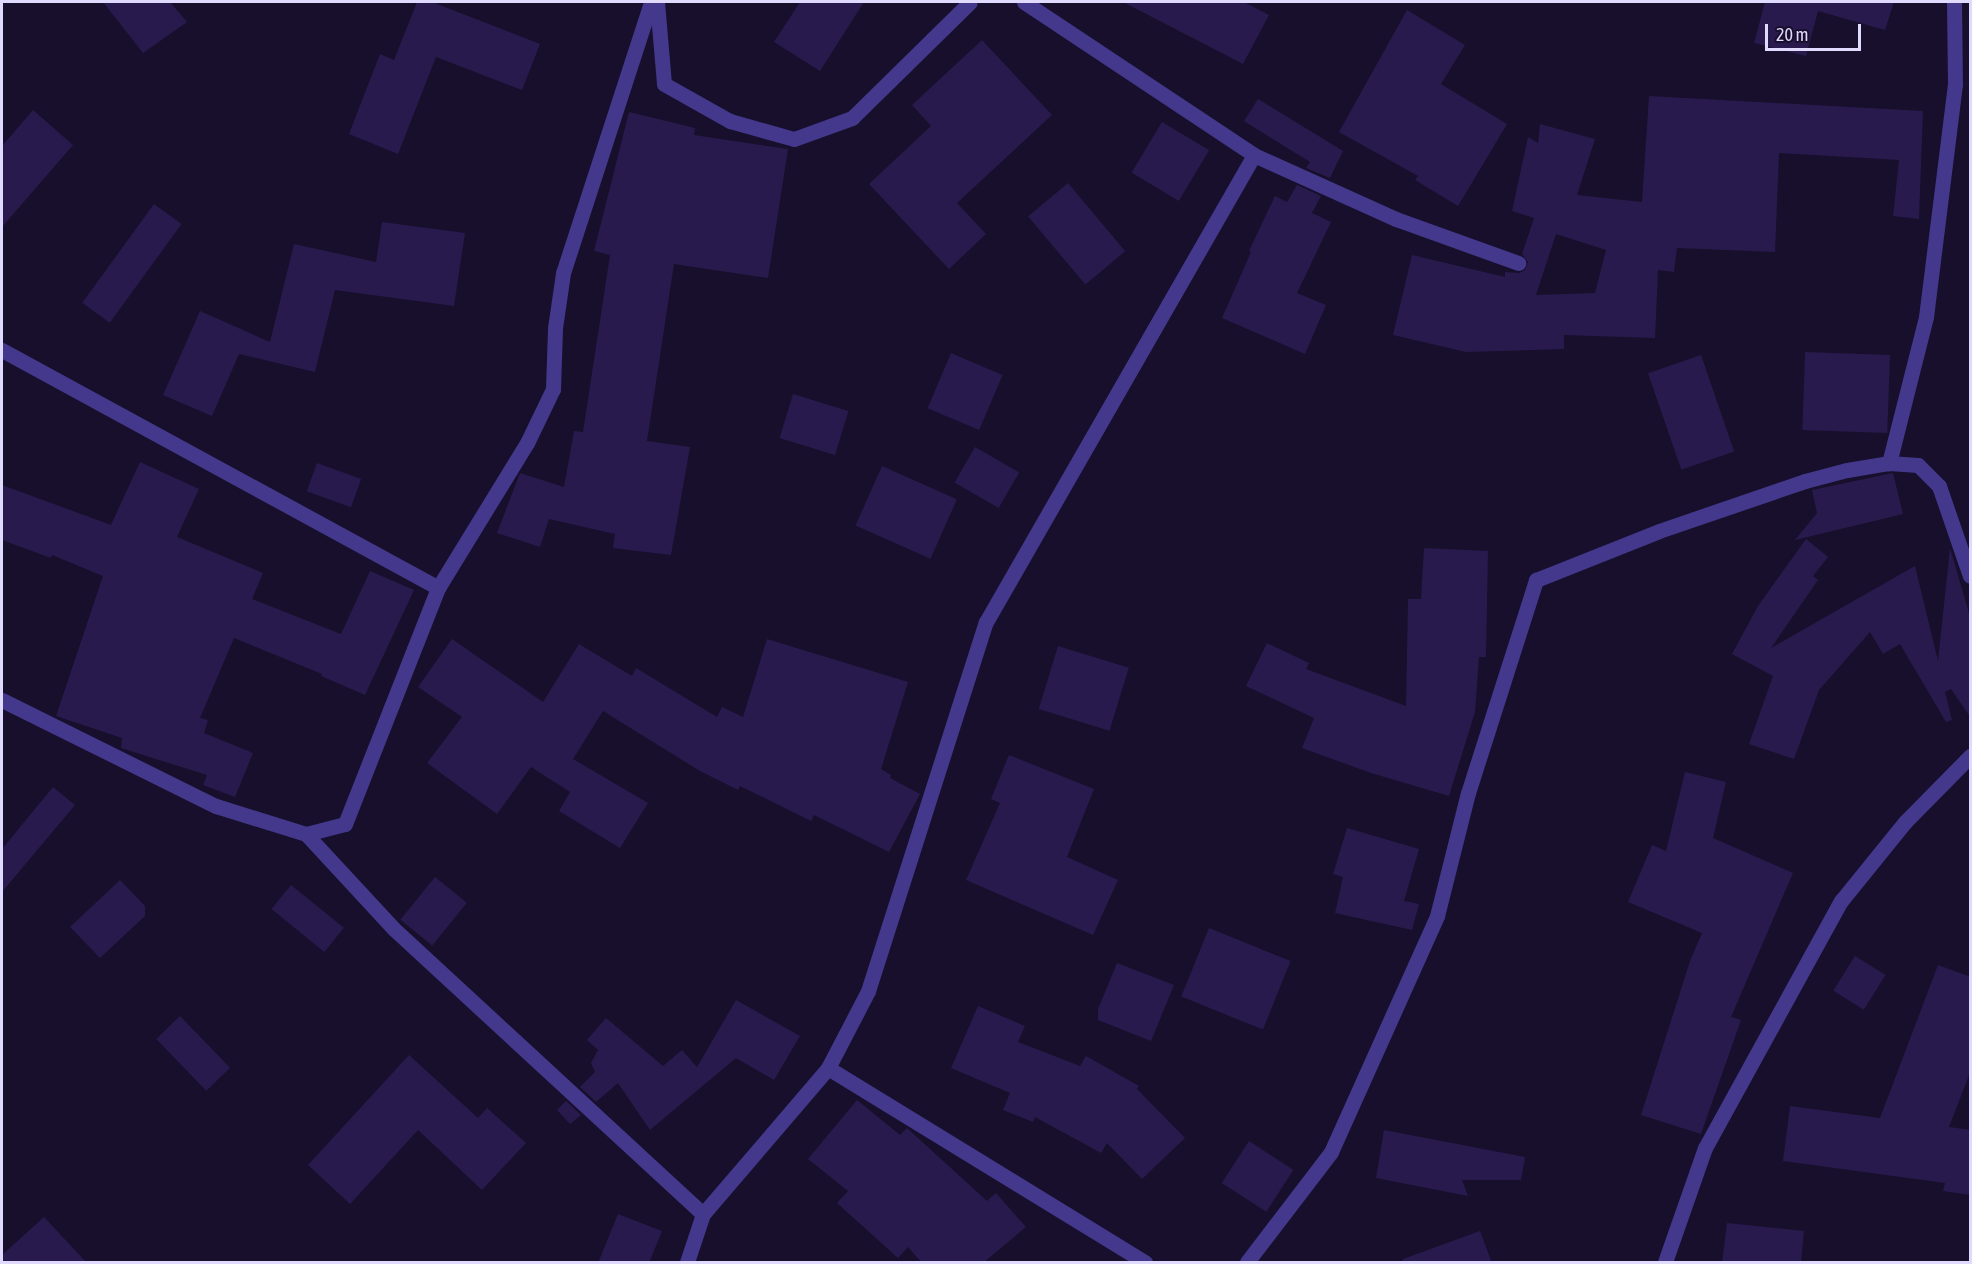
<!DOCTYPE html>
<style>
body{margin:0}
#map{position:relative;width:1972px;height:1264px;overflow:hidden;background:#170f2b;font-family:"Asap Condensed",sans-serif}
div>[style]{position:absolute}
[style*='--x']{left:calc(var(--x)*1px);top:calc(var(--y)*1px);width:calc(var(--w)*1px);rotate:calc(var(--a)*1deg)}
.building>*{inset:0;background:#291a4d;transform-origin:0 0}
.street>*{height:15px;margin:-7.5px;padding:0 7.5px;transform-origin:7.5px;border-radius:7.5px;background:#43388c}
span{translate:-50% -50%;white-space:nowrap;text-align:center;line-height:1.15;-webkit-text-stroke:5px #170f2b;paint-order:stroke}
.frame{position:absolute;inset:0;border:3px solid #e1daff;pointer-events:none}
.scale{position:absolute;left:1765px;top:24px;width:96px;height:27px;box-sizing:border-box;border:3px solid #e1daff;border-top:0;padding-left:8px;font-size:18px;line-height:21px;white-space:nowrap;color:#e1daff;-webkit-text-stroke:4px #170f2b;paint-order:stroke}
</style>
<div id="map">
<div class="building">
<i style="clip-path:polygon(103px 2px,170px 2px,187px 22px,143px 53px)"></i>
<i style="clip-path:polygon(417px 2px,432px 2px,540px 44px,522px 90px,436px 57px,398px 154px,349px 134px,380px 54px,394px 60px)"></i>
<i style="clip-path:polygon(800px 2px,864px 2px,820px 71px,774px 42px)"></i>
<i style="clip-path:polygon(1123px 2px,1244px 2px,1269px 15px,1243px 64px)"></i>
<i style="clip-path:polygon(1765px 2px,1894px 2px,1885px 30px,1818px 11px,1806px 56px,1754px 43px)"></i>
<i style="clip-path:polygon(1407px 10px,1465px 45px,1441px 84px,1507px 124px,1458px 206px,1415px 180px,1418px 176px,1339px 132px)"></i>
<i style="clip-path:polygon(982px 40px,1052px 115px,957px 203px,986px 234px,949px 269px,869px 184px,931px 126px,912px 105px)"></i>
<i style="clip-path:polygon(evenodd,1649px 96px,1923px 111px,1919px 219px,1893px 216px,1899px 160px,1779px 153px,1775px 252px,1677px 248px,1674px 272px,1658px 270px,1655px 338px,1564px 335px,1564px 349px,1466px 352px,1393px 335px,1412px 255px,1505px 277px,1505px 272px,1519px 273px,1525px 270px,1528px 262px,1522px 254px,1534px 218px,1512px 211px,1528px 137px,1538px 143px,1540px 124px,1595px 139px,1577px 195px,1642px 202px,1649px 96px,1556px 234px,1606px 250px,1595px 293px,1536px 295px,1556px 234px)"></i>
<i style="clip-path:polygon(1258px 99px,1343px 151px,1330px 178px,1306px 168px,1310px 162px,1244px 121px)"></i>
<i style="clip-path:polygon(33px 110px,73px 145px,2px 227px,2px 146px)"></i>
<i style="clip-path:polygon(629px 112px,695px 128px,694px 135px,788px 149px,768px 278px,674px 264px,647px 441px,690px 447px,671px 555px,613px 548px,615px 534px,549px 519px,540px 547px,497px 533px,520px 473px,564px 487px,574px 431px,583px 432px,610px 255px,594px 251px)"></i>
<i style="left:1162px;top:122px;width:55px;height:59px;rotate:31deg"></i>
<i style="left:1068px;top:183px;width:89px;height:52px;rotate:50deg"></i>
<i style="clip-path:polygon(1297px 185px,1321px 196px,1312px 213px,1331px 222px,1297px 293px,1326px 305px,1305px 354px,1222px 318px,1251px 252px,1249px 251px,1275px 196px,1287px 202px)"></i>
<i style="left:154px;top:204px;width:34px;height:122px;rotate:36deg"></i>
<i style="clip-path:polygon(382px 222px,465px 233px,454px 306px,335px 290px,315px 372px,239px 354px,212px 416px,163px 395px,200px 311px,270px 342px,294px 244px,376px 262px)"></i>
<i style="left:951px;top:353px;width:56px;height:60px;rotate:23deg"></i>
<i style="left:1701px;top:355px;width:102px;height:56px;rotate:71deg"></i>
<i style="left:1890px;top:355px;width:78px;height:85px;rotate:92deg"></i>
<i style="left:793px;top:394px;width:58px;height:46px;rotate:17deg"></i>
<i style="left:975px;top:447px;width:51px;height:41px;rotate:30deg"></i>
<i style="clip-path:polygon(140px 462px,199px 489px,177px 537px,263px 573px,252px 599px,341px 634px,370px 571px,414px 590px,365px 695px,321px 676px,322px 674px,234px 638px,200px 718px,208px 720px,204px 733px,253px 753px,235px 797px,203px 785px,207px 775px,121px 748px,122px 738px,56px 716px,103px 576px,52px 555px,51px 558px,2px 540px,2px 485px,111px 525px)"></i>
<i style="left:317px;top:463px;width:47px;height:30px;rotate:20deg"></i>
<i style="left:882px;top:466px;width:82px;height:65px;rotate:24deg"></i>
<i style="clip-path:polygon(1893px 473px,1903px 514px,1795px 540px,1817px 513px,1812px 490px)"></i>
<i style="clip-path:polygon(1806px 539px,1828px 557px,1813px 576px,1818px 580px,1771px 648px,1915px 566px,1938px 661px,1950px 548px,1971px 620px,1971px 718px,1951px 689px,1945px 692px,1952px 720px,1946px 722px,1900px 644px,1883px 654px,1870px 632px,1819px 690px,1794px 759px,1749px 744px,1773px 676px,1732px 654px,1758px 606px)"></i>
<i style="clip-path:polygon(1424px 548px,1488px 551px,1486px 657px,1479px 657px,1475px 712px,1449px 796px,1371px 773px,1302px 748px,1314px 718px,1246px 686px,1267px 643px,1309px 663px,1306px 669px,1406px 706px,1408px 599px,1421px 599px)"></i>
<i style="clip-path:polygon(452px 639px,543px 702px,579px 644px,632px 676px,636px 668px,717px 717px,722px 707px,743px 717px,767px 639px,908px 682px,881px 769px,891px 775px,890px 778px,920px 794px,889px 852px,814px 815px,811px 821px,740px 786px,738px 790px,700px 771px,603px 711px,573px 759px,648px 803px,620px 848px,559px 811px,570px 792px,531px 767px,497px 814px,427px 763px,462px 717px,418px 687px)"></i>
<i style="left:1058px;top:646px;width:74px;height:66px;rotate:17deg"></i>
<i style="clip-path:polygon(1009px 755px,1094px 789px,1067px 857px,1118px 880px,1093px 935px,966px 880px,1000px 803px,991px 799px)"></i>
<i style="clip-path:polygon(1685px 772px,1726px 782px,1713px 838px,1793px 873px,1731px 1017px,1741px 1020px,1701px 1134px,1641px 1115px,1690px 961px,1702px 933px,1628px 902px,1652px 845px,1666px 851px)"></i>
<i style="clip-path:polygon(53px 787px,75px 805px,2px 892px,2px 849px)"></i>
<i style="clip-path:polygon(1347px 828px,1419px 849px,1404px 901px,1419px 904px,1412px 930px,1335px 913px,1343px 877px,1333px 874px)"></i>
<i style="left:435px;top:877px;width:41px;height:55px;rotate:39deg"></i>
<i style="clip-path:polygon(120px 880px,145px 906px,145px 916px,100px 958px,70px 927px)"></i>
<i style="left:291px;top:885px;width:68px;height:31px;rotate:39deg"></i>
<i style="left:1209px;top:928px;width:88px;height:74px;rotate:22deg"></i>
<i style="left:1855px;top:956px;width:36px;height:41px;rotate:32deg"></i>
<i style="clip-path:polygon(1117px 963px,1174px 985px,1151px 1041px,1098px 1020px,1098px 1009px)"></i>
<i style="clip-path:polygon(1938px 965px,1971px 977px,1971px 1070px,1949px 1127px,1971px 1130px,1971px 1195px,1943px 1191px,1945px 1183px,1783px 1161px,1790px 1106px,1880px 1118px)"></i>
<i style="clip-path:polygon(736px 1000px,800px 1036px,774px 1080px,736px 1058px,650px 1130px,618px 1083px,596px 1102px,580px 1087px,595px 1072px,591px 1063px,598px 1050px,587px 1040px,606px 1018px,663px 1066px,682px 1050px,697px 1067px)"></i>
<i style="clip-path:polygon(978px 1006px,1025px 1026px,1018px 1042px,1080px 1066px,1086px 1056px,1139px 1086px,1137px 1089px,1185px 1138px,1142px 1179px,1107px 1143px,1101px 1153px,1035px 1117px,1033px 1122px,1003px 1110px,1010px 1093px,951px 1068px)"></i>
<i style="left:180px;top:1016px;width:72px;height:33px;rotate:46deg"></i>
<i style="clip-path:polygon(409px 1055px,478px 1118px,487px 1108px,526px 1143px,482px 1190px,418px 1130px,350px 1204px,308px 1165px)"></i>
<i style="clip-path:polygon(857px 1100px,900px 1135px,907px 1128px,987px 1201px,996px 1193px,1026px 1227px,983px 1263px,922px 1263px,908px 1247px,898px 1258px,837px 1203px,848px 1191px,808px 1159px)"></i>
<i style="clip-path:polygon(566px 1101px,581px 1115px,570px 1124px,557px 1110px)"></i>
<i style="clip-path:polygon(1384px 1130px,1525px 1157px,1521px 1180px,1462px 1180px,1468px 1196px,1376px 1178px)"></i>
<i style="left:1249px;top:1141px;width:53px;height:50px;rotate:33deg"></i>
<i style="clip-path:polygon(618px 1214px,662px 1231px,649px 1263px,598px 1263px)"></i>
<i style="clip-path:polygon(44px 1217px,87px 1263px,2px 1263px,2px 1255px)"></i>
<i style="clip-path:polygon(1727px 1223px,1804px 1231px,1801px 1263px,1722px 1263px)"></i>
<i style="clip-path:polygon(1480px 1231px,1492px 1263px,1403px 1263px,1403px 1259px)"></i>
</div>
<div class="street">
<i style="--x:657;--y:2;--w:82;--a:85.1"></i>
<i style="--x:664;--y:84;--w:76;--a:29.3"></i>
<i style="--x:730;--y:121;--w:66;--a:15.7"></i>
<i style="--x:794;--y:139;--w:62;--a:-19.9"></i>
<i style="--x:852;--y:118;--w:165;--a:-44.5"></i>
<i style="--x:1024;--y:2;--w:276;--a:33.6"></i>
<i style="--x:1254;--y:155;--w:156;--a:24.3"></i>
<i style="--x:1396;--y:219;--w:130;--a:19.8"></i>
<i style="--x:1954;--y:2;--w:82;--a:89.3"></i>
<i style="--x:1955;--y:84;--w:235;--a:97.1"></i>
<i style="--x:1926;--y:317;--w:151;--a:104.2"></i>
<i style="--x:1889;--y:463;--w:29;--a:4"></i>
<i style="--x:1918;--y:465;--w:30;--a:45"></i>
<i style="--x:1939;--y:486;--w:95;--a:71"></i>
<i style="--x:2;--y:350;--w:497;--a:28.6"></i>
<i style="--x:2;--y:700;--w:239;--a:26.4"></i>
<i style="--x:216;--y:806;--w:94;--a:17.3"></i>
<i style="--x:306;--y:834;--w:129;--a:47.2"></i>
<i style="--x:394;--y:929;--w:420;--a:42.7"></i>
<i style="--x:306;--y:834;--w:40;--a:-14.4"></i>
<i style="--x:345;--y:824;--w:254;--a:-68.5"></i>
<i style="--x:438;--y:588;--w:170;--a:-58.5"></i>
<i style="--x:527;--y:443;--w:60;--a:-64.3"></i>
<i style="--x:553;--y:389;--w:61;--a:-88.1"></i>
<i style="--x:555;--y:328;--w:56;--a:-81.7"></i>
<i style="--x:563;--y:273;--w:285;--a:-72"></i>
<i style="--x:828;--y:1068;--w:372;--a:31.5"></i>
<i style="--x:687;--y:1262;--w:51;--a:-71.6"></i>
<i style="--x:703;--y:1214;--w:192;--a:-49.4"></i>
<i style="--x:828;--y:1068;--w:87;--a:-62.5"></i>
<i style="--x:868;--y:991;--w:387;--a:-72.3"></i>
<i style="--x:986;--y:622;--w:538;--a:-60.15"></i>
<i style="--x:1247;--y:1262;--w:138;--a:-52.6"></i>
<i style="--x:1331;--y:1152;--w:259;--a:-65.8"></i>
<i style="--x:1437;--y:916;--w:127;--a:-75.9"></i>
<i style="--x:1468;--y:793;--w:224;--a:-72.3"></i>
<i style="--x:1536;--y:580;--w:132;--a:-21.7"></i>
<i style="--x:1659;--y:531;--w:154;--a:-18.9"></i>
<i style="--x:1805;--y:481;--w:43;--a:-14.7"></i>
<i style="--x:1847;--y:470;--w:43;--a:-9.5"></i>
<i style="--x:1665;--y:1262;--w:121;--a:-70.7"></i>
<i style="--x:1705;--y:1148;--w:282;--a:-61.2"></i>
<i style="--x:1841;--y:901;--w:102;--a:-51"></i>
<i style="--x:1905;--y:822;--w:93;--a:-45.4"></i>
</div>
<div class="frame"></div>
<div class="scale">20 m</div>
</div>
